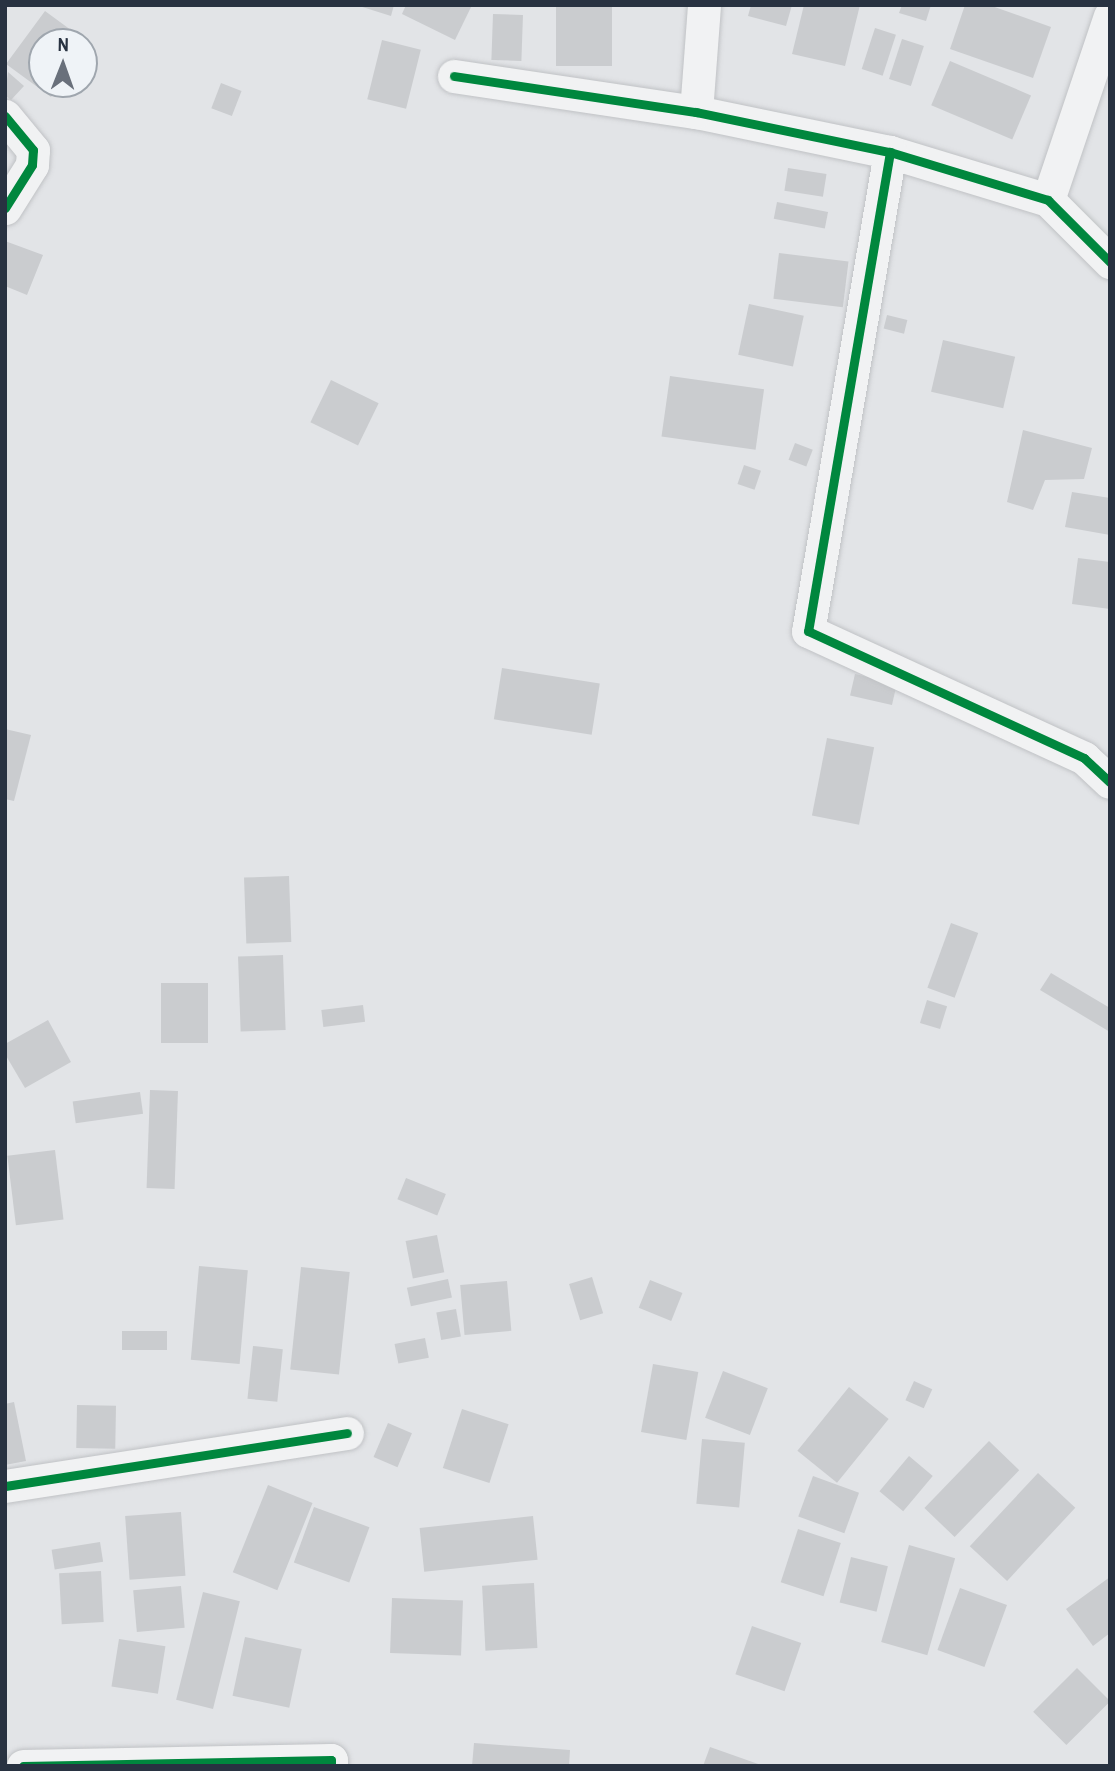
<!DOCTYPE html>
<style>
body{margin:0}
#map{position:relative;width:1115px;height:1771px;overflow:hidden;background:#e2e4e7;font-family:"Archivo Narrow",sans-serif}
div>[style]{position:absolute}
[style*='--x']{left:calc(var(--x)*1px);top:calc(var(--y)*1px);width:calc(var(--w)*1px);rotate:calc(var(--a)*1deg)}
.building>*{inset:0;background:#cacccf;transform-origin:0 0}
.roads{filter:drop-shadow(0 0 2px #c0c2c5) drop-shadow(0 0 2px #c0c2c5)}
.minor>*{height:33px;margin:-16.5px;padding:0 16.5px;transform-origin:16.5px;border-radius:16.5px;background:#f1f2f3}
.cycleway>*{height:9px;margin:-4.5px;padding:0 4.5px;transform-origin:4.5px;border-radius:4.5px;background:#00873e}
span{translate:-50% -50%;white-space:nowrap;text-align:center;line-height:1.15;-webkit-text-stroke:5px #eff3f7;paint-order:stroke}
.frame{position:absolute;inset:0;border:7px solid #283241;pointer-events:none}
.north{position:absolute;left:28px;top:28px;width:70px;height:70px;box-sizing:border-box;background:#eff3f7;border:2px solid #9fa6ae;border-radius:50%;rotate:1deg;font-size:19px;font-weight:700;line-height:28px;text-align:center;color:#283241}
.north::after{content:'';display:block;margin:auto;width:24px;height:32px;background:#69707b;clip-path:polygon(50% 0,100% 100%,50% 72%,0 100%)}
</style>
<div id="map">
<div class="building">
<i style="clip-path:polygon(356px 5px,394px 5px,391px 16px)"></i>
<i style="clip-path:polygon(406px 5px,472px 5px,455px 40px,402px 14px)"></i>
<i style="left:556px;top:5px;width:56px;height:61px"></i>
<i style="clip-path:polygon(751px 5px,792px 5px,786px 26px,748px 16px)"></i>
<i style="clip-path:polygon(804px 5px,860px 5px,845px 66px,792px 54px)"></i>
<i style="clip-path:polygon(902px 5px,931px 5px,926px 21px,899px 13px)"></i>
<i style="clip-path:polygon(965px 5px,989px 5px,1051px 27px,1033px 78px,950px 49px)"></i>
<i style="clip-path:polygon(45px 11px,90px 44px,84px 52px,84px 42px,42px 42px,42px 84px,61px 84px,51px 97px,6px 64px)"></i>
<i style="left:493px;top:14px;width:30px;height:46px;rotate:2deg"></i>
<i style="left:875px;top:28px;width:22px;height:43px;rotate:18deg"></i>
<i style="left:902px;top:39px;width:23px;height:42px;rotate:18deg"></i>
<i style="left:382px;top:40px;width:40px;height:61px;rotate:14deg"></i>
<i style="left:950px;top:61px;width:88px;height:48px;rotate:23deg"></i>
<i style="clip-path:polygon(8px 72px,24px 86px,11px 100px,5px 95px)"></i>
<i style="left:221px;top:83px;width:22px;height:27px;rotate:21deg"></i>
<i style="left:788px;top:168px;width:39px;height:23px;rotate:9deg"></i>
<i style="left:777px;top:202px;width:52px;height:17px;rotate:11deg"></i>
<i style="clip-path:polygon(5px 241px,43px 255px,27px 295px,5px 286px)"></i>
<i style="left:779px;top:253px;width:70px;height:46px;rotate:7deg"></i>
<i style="left:749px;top:304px;width:56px;height:52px;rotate:12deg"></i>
<i style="left:887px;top:315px;width:21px;height:14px;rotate:14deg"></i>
<i style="left:943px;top:340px;width:74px;height:53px;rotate:13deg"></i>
<i style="left:670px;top:376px;width:95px;height:61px;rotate:8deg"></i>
<i style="left:331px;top:380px;width:53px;height:47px;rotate:26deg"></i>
<i style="clip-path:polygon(1023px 430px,1092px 448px,1084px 479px,1045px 480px,1033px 510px,1007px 502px)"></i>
<i style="left:795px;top:443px;width:19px;height:18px;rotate:21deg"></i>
<i style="left:744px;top:465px;width:18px;height:20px;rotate:19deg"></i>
<i style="clip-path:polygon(1072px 492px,1110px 498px,1110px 535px,1065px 527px)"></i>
<i style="clip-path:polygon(1078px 558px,1110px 562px,1110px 609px,1072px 604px)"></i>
<i style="left:502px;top:668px;width:99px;height:52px;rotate:9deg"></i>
<i style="left:855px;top:674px;width:43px;height:22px;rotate:13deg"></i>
<i style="clip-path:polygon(5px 729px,31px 735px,14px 801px,5px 799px)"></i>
<i style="left:827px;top:738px;width:48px;height:79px;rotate:11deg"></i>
<i style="left:289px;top:876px;width:66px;height:45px;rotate:88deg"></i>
<i style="left:951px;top:923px;width:29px;height:69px;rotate:20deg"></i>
<i style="left:283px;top:955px;width:75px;height:45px;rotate:88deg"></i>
<i style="clip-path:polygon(1051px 973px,1110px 1008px,1110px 1032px,1040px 990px)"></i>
<i style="left:161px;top:983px;width:47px;height:60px"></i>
<i style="left:927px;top:1000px;width:21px;height:24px;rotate:17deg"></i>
<i style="left:363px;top:1005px;width:17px;height:42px;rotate:83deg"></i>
<i style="clip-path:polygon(48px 1020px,71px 1062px,25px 1088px,5px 1054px,5px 1044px)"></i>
<i style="left:150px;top:1090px;width:28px;height:98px;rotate:2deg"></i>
<i style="left:140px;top:1092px;width:22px;height:68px;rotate:82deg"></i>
<i style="left:55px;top:1150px;width:70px;height:48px;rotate:83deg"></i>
<i style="left:406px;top:1178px;width:43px;height:23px;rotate:22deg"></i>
<i style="left:437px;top:1235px;width:38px;height:32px;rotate:79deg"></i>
<i style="left:199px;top:1266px;width:49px;height:94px;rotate:5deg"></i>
<i style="left:301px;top:1267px;width:49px;height:103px;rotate:6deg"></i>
<i style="left:592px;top:1277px;width:38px;height:24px;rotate:73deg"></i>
<i style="left:448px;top:1279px;width:19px;height:42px;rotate:78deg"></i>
<i style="left:650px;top:1280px;width:35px;height:30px;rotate:22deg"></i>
<i style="left:507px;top:1281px;width:50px;height:47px;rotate:85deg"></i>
<i style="left:456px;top:1309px;width:28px;height:20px;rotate:80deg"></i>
<i style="left:122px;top:1331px;width:45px;height:19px"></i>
<i style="left:425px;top:1338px;width:20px;height:31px;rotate:79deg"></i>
<i style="left:253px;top:1346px;width:30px;height:53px;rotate:6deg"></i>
<i style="left:653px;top:1364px;width:46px;height:69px;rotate:10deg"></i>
<i style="left:723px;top:1371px;width:48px;height:50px;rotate:21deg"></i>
<i style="left:914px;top:1381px;width:20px;height:21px;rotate:24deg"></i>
<i style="left:849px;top:1387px;width:51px;height:82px;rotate:39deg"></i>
<i style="clip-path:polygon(14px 1402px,26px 1461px,5px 1465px,5px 1404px)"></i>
<i style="left:77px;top:1405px;width:39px;height:43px;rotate:1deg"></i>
<i style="left:462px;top:1409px;width:49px;height:62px;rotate:18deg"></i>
<i style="left:388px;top:1423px;width:26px;height:37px;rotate:23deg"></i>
<i style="left:702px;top:1439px;width:43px;height:65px;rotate:5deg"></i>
<i style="left:989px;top:1441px;width:42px;height:93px;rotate:44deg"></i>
<i style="left:909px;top:1456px;width:31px;height:46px;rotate:40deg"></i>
<i style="left:1038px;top:1473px;width:51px;height:100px;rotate:43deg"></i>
<i style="left:813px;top:1476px;width:49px;height:43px;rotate:20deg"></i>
<i style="left:268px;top:1485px;width:48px;height:94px;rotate:22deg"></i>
<i style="left:314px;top:1507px;width:59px;height:59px;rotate:20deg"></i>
<i style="left:181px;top:1512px;width:64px;height:56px;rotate:86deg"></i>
<i style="left:533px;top:1516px;width:44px;height:114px;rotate:84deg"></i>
<i style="left:798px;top:1529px;width:45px;height:56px;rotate:18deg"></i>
<i style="left:100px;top:1542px;width:20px;height:49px;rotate:81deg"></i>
<i style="left:909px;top:1545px;width:48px;height:101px;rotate:16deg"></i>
<i style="left:851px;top:1557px;width:38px;height:47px;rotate:14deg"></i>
<i style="left:101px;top:1571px;width:51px;height:42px;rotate:87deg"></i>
<i style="clip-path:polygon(1110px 1577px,1110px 1633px,1093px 1646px,1066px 1609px)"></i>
<i style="left:534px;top:1583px;width:65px;height:52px;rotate:87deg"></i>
<i style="left:181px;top:1586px;width:42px;height:48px;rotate:85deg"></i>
<i style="left:960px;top:1588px;width:50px;height:66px;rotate:20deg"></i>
<i style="left:203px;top:1592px;width:38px;height:111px;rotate:14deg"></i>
<i style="left:392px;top:1598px;width:71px;height:55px;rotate:2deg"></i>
<i style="left:752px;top:1626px;width:52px;height:51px;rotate:19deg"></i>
<i style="left:245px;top:1637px;width:58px;height:60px;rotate:12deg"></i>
<i style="left:119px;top:1639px;width:47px;height:48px;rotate:9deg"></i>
<i style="left:1077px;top:1668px;width:47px;height:62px;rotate:45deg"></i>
<i style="clip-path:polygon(474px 1743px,570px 1750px,569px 1766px,472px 1766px)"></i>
<i style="clip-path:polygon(710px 1747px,761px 1765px,761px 1766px,703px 1766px)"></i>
</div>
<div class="roads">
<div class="minor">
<i style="--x:454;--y:76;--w:245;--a:8.5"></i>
<i style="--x:696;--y:112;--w:198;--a:11.7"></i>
<i style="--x:890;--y:152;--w:165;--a:16.9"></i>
<i style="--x:1048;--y:200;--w:88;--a:45"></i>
<i style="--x:696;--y:112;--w:107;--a:-85.7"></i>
<i style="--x:5;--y:116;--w:44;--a:50.5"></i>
<i style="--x:33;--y:150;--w:15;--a:94"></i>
<i style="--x:32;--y:165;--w:51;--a:122.1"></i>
<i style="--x:890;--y:152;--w:486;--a:99.7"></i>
<i style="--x:808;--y:631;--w:304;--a:24.7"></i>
<i style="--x:1084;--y:758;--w:35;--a:43"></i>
<i style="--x:1048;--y:200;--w:194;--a:-71.4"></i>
<i style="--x:5;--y:1486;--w:346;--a:-8.8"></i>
<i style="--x:23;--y:1766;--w:308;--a:-1.1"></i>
<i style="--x:331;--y:1760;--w:6;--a:90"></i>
</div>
</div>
<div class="cycleway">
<i style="--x:454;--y:76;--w:245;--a:8.5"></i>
<i style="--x:696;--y:112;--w:198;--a:11.7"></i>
<i style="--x:890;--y:152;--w:165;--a:16.9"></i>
<i style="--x:1048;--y:200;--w:88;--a:45"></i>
<i style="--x:5;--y:116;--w:44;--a:50.5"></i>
<i style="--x:33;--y:150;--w:15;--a:94"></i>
<i style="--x:32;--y:165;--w:51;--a:122.1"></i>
<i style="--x:890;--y:152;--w:486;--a:99.7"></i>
<i style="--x:808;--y:631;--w:304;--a:24.7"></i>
<i style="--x:1084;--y:758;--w:35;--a:43"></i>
<i style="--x:5;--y:1486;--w:346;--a:-8.8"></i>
<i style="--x:23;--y:1766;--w:308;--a:-1.1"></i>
<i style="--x:331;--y:1760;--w:6;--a:90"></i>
</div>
<div class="frame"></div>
<div class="north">N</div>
</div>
